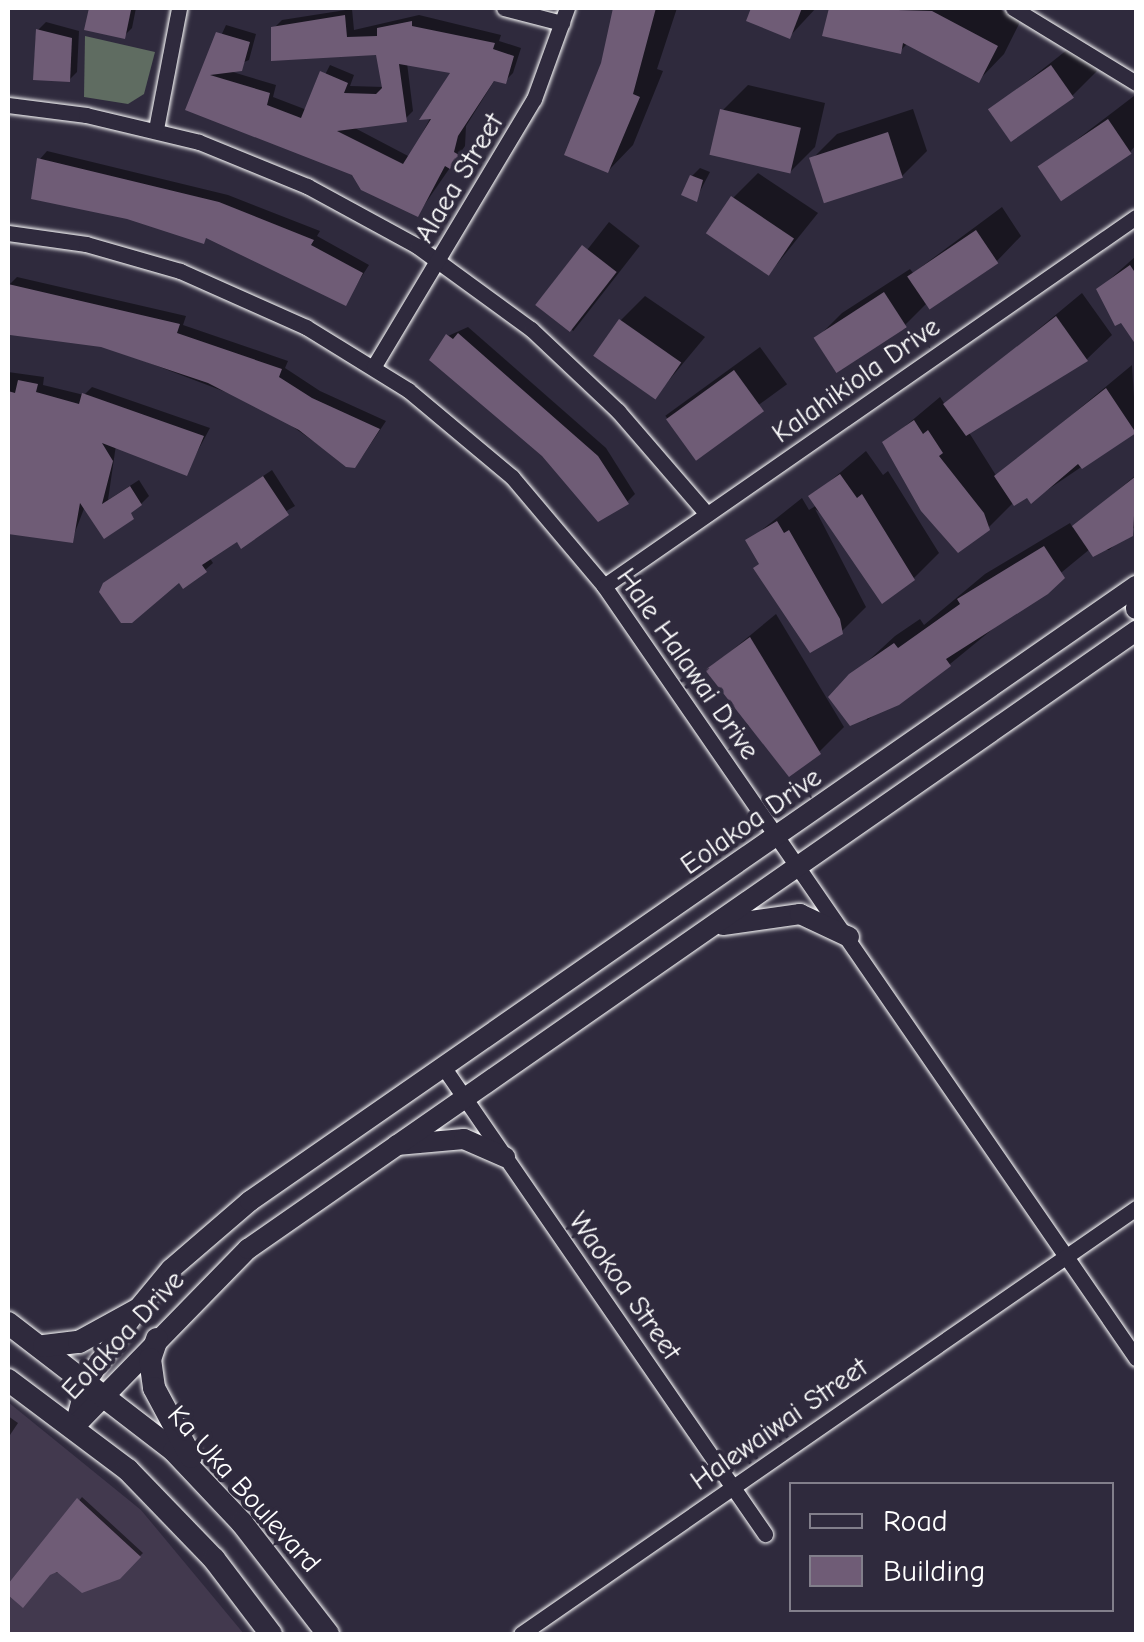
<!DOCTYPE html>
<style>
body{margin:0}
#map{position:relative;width:1144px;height:1642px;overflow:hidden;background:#2f2a3d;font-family:"Comic Neue",sans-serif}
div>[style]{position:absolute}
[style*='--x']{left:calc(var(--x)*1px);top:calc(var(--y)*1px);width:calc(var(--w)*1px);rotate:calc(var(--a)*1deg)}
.built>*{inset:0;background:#42394e}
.green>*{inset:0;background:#5f6c61}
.shadow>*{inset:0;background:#0007;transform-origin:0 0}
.building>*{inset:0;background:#6f5c76;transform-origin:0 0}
.roads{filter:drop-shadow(0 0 2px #fff) drop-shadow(0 0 2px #fff)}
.minor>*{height:15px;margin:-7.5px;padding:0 7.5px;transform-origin:7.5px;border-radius:7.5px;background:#2f2a3d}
.tertiary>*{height:20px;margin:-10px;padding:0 10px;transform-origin:10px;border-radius:10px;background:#2f2a3d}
.secondary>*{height:22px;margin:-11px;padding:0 11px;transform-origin:11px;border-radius:11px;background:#2f2a3d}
span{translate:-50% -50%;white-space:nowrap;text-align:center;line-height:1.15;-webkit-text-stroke:8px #2f2a3d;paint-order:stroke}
.street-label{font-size:28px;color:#fff}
.frame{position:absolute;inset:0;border:10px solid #fff;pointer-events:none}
.legend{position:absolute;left:789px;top:1482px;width:325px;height:130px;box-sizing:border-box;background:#2f2a3d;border:2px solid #827f8b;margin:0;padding:12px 18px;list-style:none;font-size:30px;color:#fff}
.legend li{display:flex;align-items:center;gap:20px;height:50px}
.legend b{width:50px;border:2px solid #827f8b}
</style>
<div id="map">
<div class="built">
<i style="clip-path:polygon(8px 1402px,141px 1510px,244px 1634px,8px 1634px)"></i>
</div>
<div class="green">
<i style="clip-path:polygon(85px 36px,155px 52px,144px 94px,128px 104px,84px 97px)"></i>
</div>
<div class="shadow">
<i style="clip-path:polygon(91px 8px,136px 8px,132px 28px,124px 36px,87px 28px)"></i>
<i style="clip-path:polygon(616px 8px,677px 8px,657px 69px,663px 71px,633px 145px,608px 171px,603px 64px)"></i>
<i style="clip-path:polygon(754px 8px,816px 8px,790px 36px,749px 20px)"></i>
<i style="clip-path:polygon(831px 8px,997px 8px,1021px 20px,1004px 54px,979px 80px,908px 43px,900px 51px,825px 34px)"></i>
<i style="clip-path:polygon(evenodd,352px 9px,354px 30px,419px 15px,501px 35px,499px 41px,521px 48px,513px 73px,505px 81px,496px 78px,466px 126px,465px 146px,418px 214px,353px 173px,188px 108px,226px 25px,256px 34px,249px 60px,226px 70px,276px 85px,273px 97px,307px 110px,330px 65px,354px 75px,350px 86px,384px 87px,378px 53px,274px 28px,282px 20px,352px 9px,407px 63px,454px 72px,410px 157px,351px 126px,405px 119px,413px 111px,407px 63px)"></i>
<i style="clip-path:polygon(46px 22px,79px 31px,77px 72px,69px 80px,38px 30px)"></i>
<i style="clip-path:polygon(1077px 42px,1097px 71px,1072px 96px,991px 110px)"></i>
<i style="clip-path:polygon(748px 85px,825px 103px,815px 147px,790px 172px,723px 110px)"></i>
<i style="clip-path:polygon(1134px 96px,1136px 145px,1130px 152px,1041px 167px)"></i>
<i style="clip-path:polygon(913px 109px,927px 151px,902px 176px,812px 159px,837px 134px)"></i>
<i style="clip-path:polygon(47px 151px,228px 195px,320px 231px,317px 236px,369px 265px,345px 303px,40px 159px)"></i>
<i style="clip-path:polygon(700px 168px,710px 172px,696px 199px,692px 176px)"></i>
<i style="clip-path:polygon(758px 173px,818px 213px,769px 274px,733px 198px)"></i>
<i style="clip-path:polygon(1002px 207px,1021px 236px,996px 262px,928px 302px,905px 325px,817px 338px,842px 313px,910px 269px,913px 273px)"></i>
<i style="left:609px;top:222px;width:39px;height:108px;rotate:38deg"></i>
<i style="clip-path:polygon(1136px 256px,1136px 341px,1099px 289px)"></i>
<i style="clip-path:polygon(17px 277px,186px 316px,183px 325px,288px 361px,285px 368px,320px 391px,386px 421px,362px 457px,347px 465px,265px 407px,102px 345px,8px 327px,9px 285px)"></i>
<i style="clip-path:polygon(1082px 293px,1112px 335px,1087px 359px,968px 431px,997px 477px,1132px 365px,1136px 430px,1031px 501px,1027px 494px,1014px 502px,988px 528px,885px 443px,940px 397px,946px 406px)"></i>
<i style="clip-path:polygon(645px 296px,705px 337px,655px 397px,620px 321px)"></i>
<i style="clip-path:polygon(468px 327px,606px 448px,635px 494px,627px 502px,448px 336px)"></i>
<i style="left:760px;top:347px;width:46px;height:117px;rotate:54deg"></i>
<i style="clip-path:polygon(8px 372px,44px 377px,43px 385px,84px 395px,92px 387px,210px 428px,186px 473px,116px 445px,108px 500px,139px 480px,149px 496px,141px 504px,85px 506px,72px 540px,8px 524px)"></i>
<i style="clip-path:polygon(866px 451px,883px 475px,888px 471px,939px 553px,914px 578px,815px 509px,866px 607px,841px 632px,761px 563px,748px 541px,802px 498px,809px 510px,817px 505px,811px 497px)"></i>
<i style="clip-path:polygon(272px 470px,295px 506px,209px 557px,213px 563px,205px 570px,180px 579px,105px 584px)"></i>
<i style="clip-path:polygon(1136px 475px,1136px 526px,1109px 550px,1090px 549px,950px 664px,867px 720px,856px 672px,895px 636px,920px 619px,924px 625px,985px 574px,1070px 523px,1073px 528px)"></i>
<i style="clip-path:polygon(776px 614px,844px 727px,819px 752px,708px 670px)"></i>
<i style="clip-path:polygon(8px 1416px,18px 1423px,8px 1438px)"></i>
<i style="clip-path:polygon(82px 1497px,143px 1553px,119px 1577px,50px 1572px,23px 1605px,8px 1588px)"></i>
</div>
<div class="building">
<i style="clip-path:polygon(89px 8px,131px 10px,125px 39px,84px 30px)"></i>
<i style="clip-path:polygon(613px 8px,656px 8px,633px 94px,640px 97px,608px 173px,564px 155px,601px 63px)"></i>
<i style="clip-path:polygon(751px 8px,802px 8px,790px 39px,746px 21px)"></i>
<i style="clip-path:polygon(829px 8px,932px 11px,998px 46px,979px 83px,903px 43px,901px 54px,822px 36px)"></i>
<i style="clip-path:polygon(evenodd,345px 15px,347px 37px,377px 36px,377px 28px,412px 21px,412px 26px,495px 43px,493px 49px,514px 56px,506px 84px,494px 81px,458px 136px,454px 152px,459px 155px,450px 169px,445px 166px,418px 217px,361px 190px,352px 175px,185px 110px,216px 32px,250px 42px,242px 71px,210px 75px,270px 93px,267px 105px,301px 118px,320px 71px,348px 83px,344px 93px,376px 94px,382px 88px,376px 55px,271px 61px,271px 27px,345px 15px,399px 64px,450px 73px,419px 120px,431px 119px,403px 164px,337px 131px,407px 122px,399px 64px)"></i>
<i style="clip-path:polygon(36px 29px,72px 38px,70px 82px,33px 80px)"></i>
<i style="left:1051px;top:65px;width:40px;height:77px;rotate:55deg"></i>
<i style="left:720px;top:109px;width:83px;height:47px;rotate:13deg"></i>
<i style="left:1108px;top:119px;width:42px;height:85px;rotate:56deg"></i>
<i style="left:888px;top:132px;width:48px;height:83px;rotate:72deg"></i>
<i style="clip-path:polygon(37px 158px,219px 202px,314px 240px,311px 245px,363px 273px,346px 306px,206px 238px,204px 244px,127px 219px,31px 199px)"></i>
<i style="clip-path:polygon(690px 175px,703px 180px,697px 202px,681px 195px)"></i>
<i style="left:731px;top:196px;width:76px;height:45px;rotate:34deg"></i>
<i style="left:976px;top:230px;width:40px;height:83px;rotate:56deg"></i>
<i style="left:582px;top:245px;width:44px;height:76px;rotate:38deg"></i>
<i style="clip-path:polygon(1130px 265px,1136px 274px,1136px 345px,1121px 323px,1115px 326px,1096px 289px)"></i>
<i style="clip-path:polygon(8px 284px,180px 324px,177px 333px,282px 369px,279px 377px,312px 398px,380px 429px,355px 468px,346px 467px,299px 430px,208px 383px,101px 347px,10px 335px)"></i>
<i style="left:884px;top:292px;width:42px;height:84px;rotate:57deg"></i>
<i style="clip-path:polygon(1056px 316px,1088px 361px,966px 436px,943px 404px)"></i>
<i style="left:619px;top:319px;width:76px;height:45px;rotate:35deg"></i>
<i style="clip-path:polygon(458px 333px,598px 456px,629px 504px,598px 522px,542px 456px,429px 360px,446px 334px,453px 339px)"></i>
<i style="left:734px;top:370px;width:51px;height:84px;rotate:54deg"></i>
<i style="clip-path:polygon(18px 380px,38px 384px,36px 392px,79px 404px,82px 393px,204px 436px,187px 476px,102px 443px,113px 461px,102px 504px,130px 486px,142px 505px,131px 513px,134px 519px,104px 539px,80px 503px,73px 543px,8px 534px,8px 391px,15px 393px)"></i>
<i style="clip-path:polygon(1106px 388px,1136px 433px,1082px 469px,1078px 464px,1031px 504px,1027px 498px,1014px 506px,994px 476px)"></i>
<i style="clip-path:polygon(914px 420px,923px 434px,928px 430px,943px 453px,939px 456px,984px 513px,990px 530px,958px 553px,921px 511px,882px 442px)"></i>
<i style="clip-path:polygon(840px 474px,857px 498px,862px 494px,915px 580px,882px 604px,808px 496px)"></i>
<i style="clip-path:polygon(263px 476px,289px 515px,241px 549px,237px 542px,202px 565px,207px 572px,183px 589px,179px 583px,132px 623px,121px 623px,99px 592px,103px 583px)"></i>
<i style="clip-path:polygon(1136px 476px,1133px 536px,1093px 557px,1072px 526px)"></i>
<i style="clip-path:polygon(777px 521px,784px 533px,789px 530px,840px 619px,843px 634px,810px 653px,753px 568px,759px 564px,745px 540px)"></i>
<i style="clip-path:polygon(1044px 546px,1065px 578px,1048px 594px,946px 659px,951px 666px,899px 705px,850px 726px,828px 697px,849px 674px,894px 643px,898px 648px,960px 604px,957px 599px)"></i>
<i style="clip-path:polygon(750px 637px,821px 754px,789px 777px,705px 670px)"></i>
<i style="clip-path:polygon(77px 1498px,141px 1557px,120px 1579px,82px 1593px,57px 1572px,50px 1575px,23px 1608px,8px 1595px,8px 1584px)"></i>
</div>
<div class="roads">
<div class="minor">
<i style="--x:504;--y:8;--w:60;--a:14.5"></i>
<i style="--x:1013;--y:8;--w:144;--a:31.4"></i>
<i style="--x:8;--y:105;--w:79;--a:7.3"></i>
<i style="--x:86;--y:115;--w:116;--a:13.4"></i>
<i style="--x:199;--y:142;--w:117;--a:22.2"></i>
<i style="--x:307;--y:186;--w:125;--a:28.6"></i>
<i style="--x:417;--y:246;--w:141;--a:36.1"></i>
<i style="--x:531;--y:329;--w:120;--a:43.3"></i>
<i style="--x:618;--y:411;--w:136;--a:49.2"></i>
<i style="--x:156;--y:129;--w:123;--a:-79.2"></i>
<i style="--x:8;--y:233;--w:79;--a:8"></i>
<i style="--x:86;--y:244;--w:98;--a:16"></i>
<i style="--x:180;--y:271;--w:138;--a:24"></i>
<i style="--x:306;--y:327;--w:120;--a:31.7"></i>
<i style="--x:408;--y:390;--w:136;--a:39.9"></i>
<i style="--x:512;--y:477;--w:143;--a:49.8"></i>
<i style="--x:604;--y:586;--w:938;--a:55.43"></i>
<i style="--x:374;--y:366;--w:311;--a:-59.1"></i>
<i style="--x:534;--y:99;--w:97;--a:-70.1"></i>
<i style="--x:604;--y:586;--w:647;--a:-34.75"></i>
<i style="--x:444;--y:1068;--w:566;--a:55.44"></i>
<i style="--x:521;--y:1634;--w:748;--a:-34.71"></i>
</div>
<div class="tertiary">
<i style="--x:1136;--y:607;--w:2;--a:90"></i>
<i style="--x:723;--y:925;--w:78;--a:-8.1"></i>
<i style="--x:800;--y:914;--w:54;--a:25.1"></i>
<i style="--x:397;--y:1145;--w:67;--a:-5.1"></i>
<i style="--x:464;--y:1139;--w:45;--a:23.7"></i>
<i style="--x:75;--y:1426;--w:48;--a:-75.4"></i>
<i style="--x:87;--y:1380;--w:86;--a:-54.5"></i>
<i style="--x:137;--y:1310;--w:53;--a:-50.3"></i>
<i style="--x:171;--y:1269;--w:104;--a:-40.7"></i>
<i style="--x:250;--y:1201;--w:1079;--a:-34.77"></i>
<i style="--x:75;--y:1426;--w:248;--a:-45.7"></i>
<i style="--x:248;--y:1249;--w:1082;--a:-34.84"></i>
</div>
<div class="secondary">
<i style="--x:8;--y:1323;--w:210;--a:37.6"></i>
<i style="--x:174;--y:1451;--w:99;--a:46.6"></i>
<i style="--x:242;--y:1523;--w:140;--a:52.2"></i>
<i style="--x:157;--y:1339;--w:21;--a:109"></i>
<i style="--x:150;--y:1359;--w:29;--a:82"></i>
<i style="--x:154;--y:1388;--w:78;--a:61.8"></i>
<i style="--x:44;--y:1346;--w:35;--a:-7"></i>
<i style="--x:79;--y:1342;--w:66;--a:-28.9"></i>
<i style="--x:8;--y:1380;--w:150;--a:36.9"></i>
<i style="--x:128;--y:1470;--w:124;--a:46"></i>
<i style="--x:214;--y:1559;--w:94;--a:52.8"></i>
</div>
</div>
<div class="street-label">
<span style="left:459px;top:178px;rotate:-59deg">Alaea Street</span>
<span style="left:856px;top:380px;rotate:-35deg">Kalahikiola Drive</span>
<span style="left:688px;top:664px;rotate:55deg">Hale Halawai Drive</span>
<span style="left:751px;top:821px;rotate:-35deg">Eolakoa Drive</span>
<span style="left:625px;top:1286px;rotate:55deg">Waokoa Street</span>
<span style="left:123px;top:1335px;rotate:-47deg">Eolakoa Drive</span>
<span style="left:779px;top:1424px;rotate:-35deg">Halewaiwai Street</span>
<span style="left:244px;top:1489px;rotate:48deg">Ka Uka Boulevard</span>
</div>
<div class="frame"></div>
<ul class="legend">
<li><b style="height:12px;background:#2f2a3d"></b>Road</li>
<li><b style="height:28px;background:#6f5c76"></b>Building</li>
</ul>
</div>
